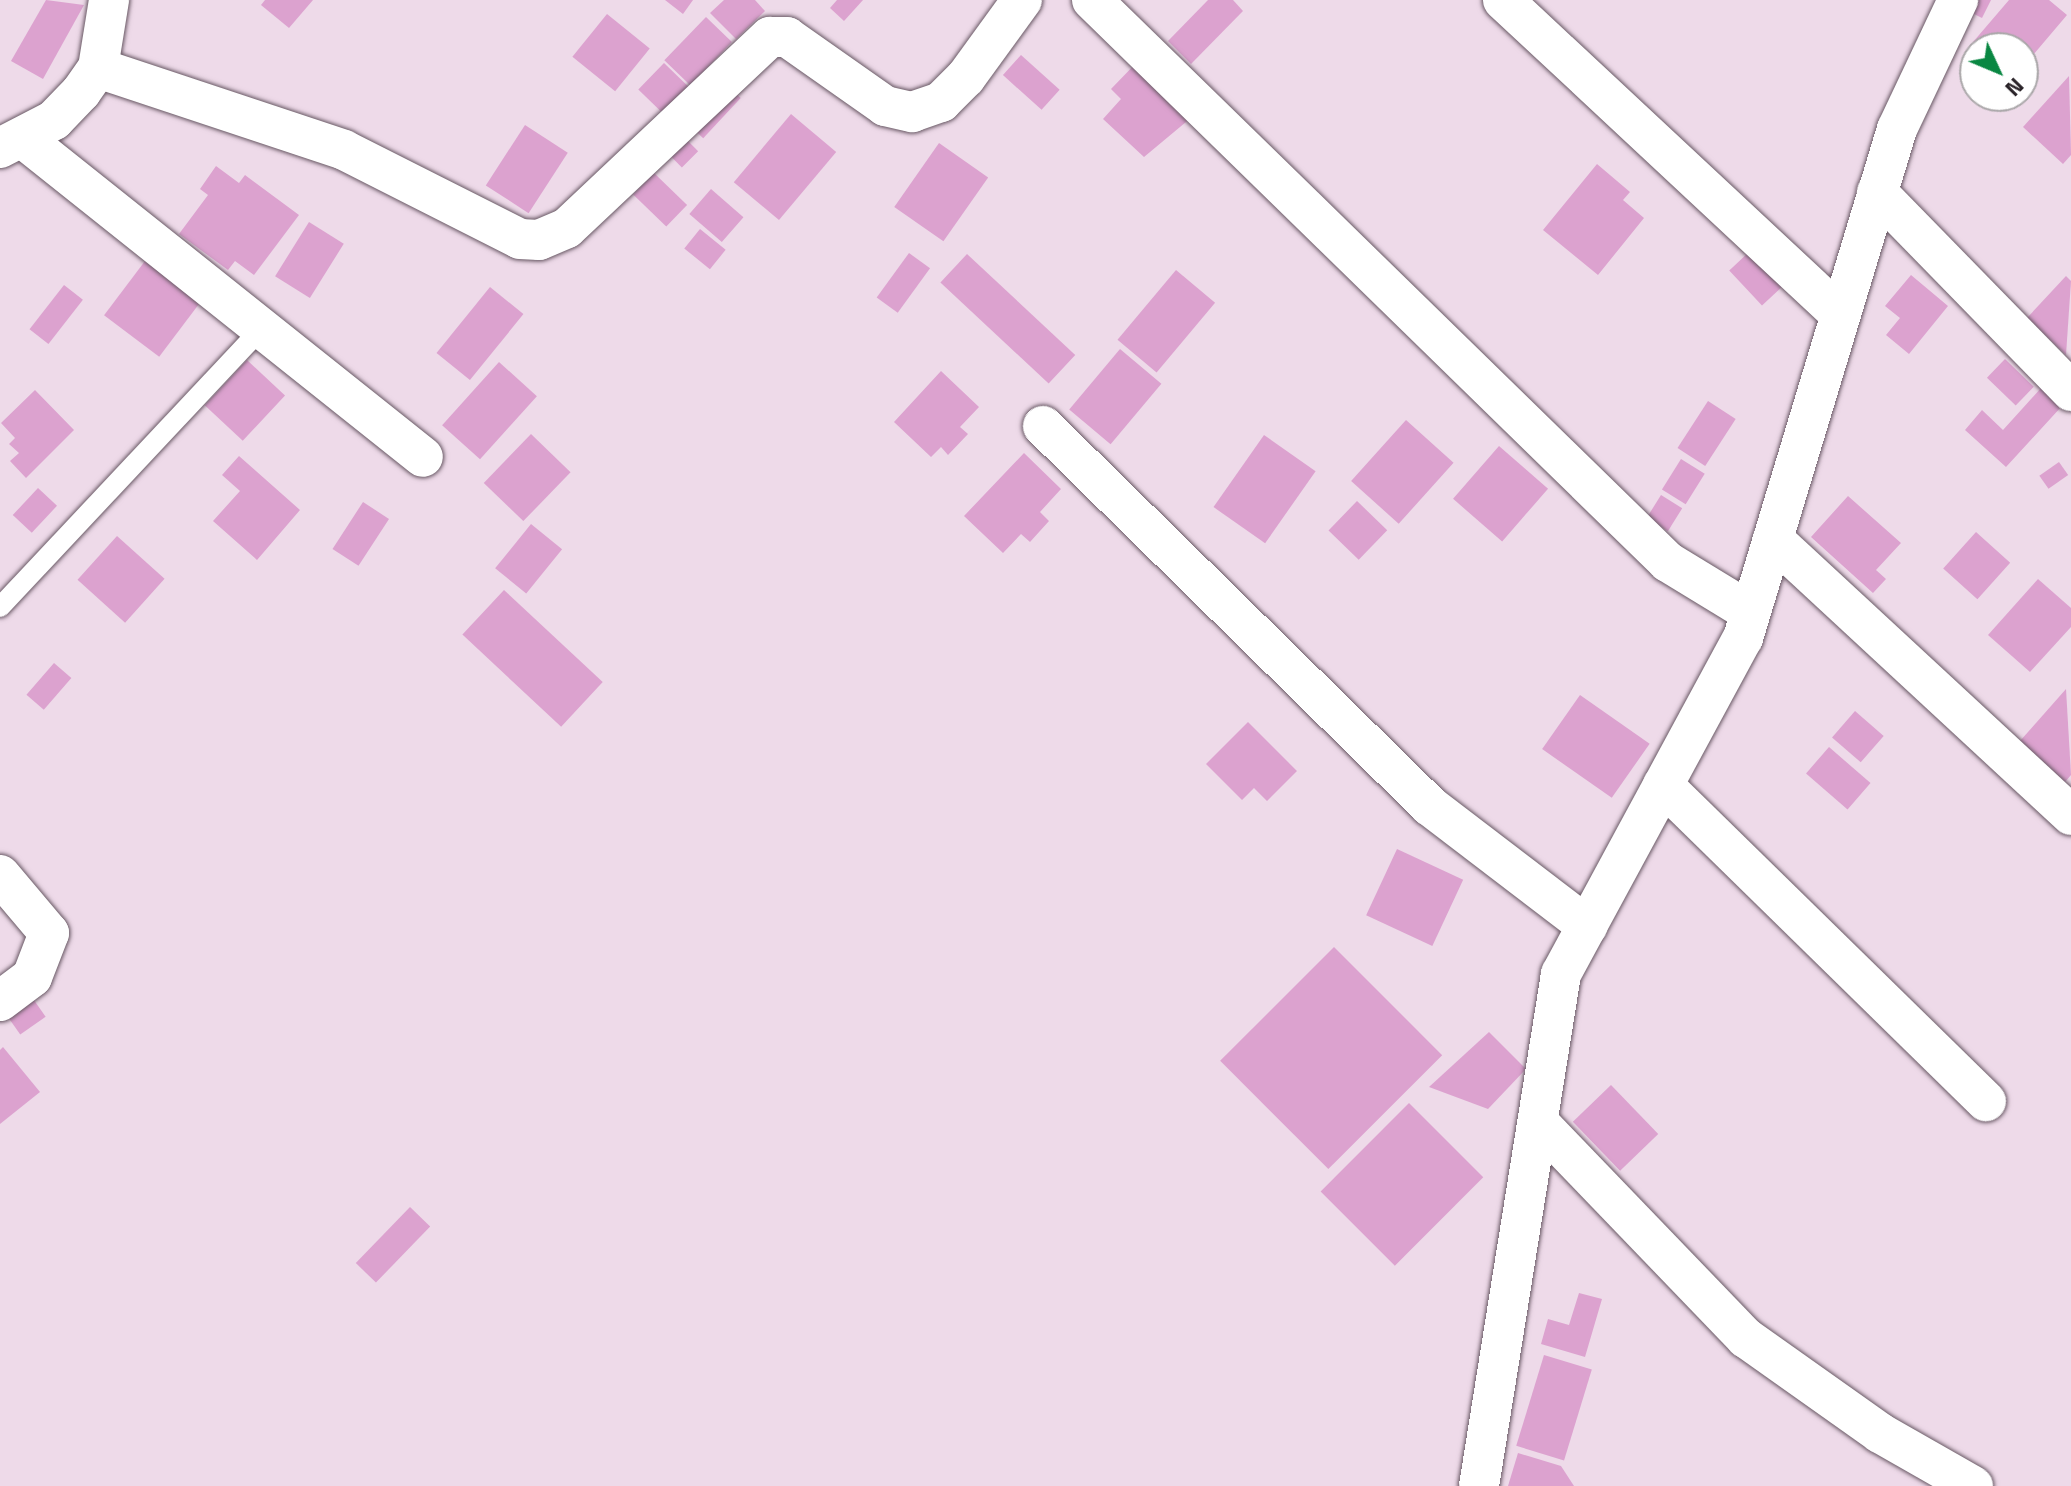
<!DOCTYPE html>
<style>
body{margin:0}
#map{position:relative;width:2071px;height:1486px;overflow:hidden;background:#eedae9;font-family:"Titillium Web",sans-serif}
div>[style]{position:absolute}
[style*='--x']{left:calc(var(--x)*1px);top:calc(var(--y)*1px);width:calc(var(--w)*1px);rotate:calc(var(--a)*1deg)}
.building>*{inset:0;background:#dca2cf;transform-origin:0 0}
.roads{filter:drop-shadow(0 0 2px #685864) drop-shadow(0 0 2px #685864)}
.lane>*{height:20px;margin:-10px;padding:0 10px;transform-origin:10px;border-radius:10px;background:#fff}
.street>*{height:40px;margin:-20px;padding:0 20px;transform-origin:20px;border-radius:20px;background:#fff}
span{translate:-50% -50%;white-space:nowrap;text-align:center;line-height:1.15;-webkit-text-stroke:7px #fff;paint-order:stroke}
.north{position:absolute;left:1959px;top:32px;width:80px;height:80px;box-sizing:border-box;background:#fff;border:2px solid #aaa7a9;border-radius:50%;rotate:134deg;font-size:22px;font-weight:700;line-height:32px;text-align:center;color:#2a2328}
.north::after{content:'';display:block;margin:auto;width:28px;height:36px;background:#098742;clip-path:polygon(50% 0,100% 100%,50% 72%,0 100%)}
</style>
<div id="map">
<div class="building">
<i style="clip-path:polygon(46px 0,84px 5px,43px 79px,11px 61px)"></i>
<i style="clip-path:polygon(265px 0,313px 0,289px 28px,261px 5px)"></i>
<i style="clip-path:polygon(665px 0,693px 0,683px 14px)"></i>
<i style="clip-path:polygon(724px 0,755px 0,765px 11px,736px 39px,710px 13px)"></i>
<i style="clip-path:polygon(837px 0,863px 0,844px 21px,830px 8px)"></i>
<i style="clip-path:polygon(1208px 0,1233px 0,1243px 11px,1191px 64px,1168px 41px)"></i>
<i style="clip-path:polygon(1966px 0,1991px 0,1982px 18px,1962px 8px)"></i>
<i style="clip-path:polygon(2009px 0,2049px 0,2067px 15px,2023px 67px,2023px 48px,1973px 42px)"></i>
<i style="left:607px;top:14px;width:55px;height:55px;rotate:39deg"></i>
<i style="left:706px;top:17px;width:36px;height:60px;rotate:44deg"></i>
<i style="left:1021px;top:55px;width:52px;height:27px;rotate:42deg"></i>
<i style="clip-path:polygon(1141px 58px,1198px 112px,1144px 157px,1103px 119px,1121px 99px,1111px 89px)"></i>
<i style="left:664px;top:63px;width:42px;height:37px;rotate:44deg"></i>
<i style="clip-path:polygon(2069px 76px,2071px 155px,2063px 164px,2023px 127px)"></i>
<i style="left:729px;top:87px;width:16px;height:55px;rotate:43deg"></i>
<i style="left:791px;top:114px;width:59px;height:89px;rotate:40deg"></i>
<i style="left:525px;top:125px;width:51px;height:72px;rotate:33deg"></i>
<i style="left:684px;top:137px;width:20px;height:23px;rotate:45deg"></i>
<i style="left:939px;top:143px;width:60px;height:78px;rotate:35deg"></i>
<i style="clip-path:polygon(1597px 164px,1630px 192px,1623px 200px,1644px 218px,1598px 275px,1543px 230px)"></i>
<i style="clip-path:polygon(216px 166px,239px 183px,245px 175px,299px 215px,254px 275px,235px 261px,228px 270px,179px 234px,208px 195px,200px 189px)"></i>
<i style="left:654px;top:173px;width:46px;height:30px;rotate:44deg"></i>
<i style="left:711px;top:189px;width:43px;height:33px;rotate:41deg"></i>
<i style="left:309px;top:222px;width:41px;height:64px;rotate:32deg"></i>
<i style="left:700px;top:229px;width:33px;height:25px;rotate:39deg"></i>
<i style="left:1749px;top:252px;width:48px;height:27px;rotate:47deg"></i>
<i style="left:909px;top:253px;width:26px;height:55px;rotate:36deg"></i>
<i style="left:967px;top:254px;width:148px;height:39px;rotate:43deg"></i>
<i style="left:145px;top:261px;width:69px;height:68px;rotate:37deg"></i>
<i style="left:1176px;top:270px;width:51px;height:91px;rotate:40deg"></i>
<i style="clip-path:polygon(1911px 275px,1948px 306px,1909px 354px,1886px 335px,1900px 318px,1885px 306px)"></i>
<i style="clip-path:polygon(2066px 276px,2071px 281px,2066px 355px,2027px 318px)"></i>
<i style="left:64px;top:285px;width:24px;height:56px;rotate:38deg"></i>
<i style="left:490px;top:287px;width:43px;height:85px;rotate:39deg"></i>
<i style="left:1120px;top:349px;width:54px;height:79px;rotate:40deg"></i>
<i style="left:2005px;top:359px;width:40px;height:26px;rotate:44deg"></i>
<i style="left:247px;top:360px;width:52px;height:62px;rotate:43deg"></i>
<i style="left:499px;top:362px;width:51px;height:85px;rotate:42deg"></i>
<i style="clip-path:polygon(941px 371px,979px 407px,960px 427px,968px 434px,948px 455px,941px 447px,931px 457px,894px 422px)"></i>
<i style="clip-path:polygon(2042px 387px,2062px 406px,2006px 467px,1965px 430px,1982px 410px,2003px 430px)"></i>
<i style="clip-path:polygon(35px 390px,74px 430px,26px 478px,10px 461px,19px 453px,9px 444px,15px 438px,1px 423px)"></i>
<i style="left:1708px;top:401px;width:33px;height:56px;rotate:33deg"></i>
<i style="left:1406px;top:420px;width:64px;height:82px;rotate:42deg"></i>
<i style="left:531px;top:434px;width:55px;height:68px;rotate:44deg"></i>
<i style="left:1264px;top:435px;width:63px;height:88px;rotate:35deg"></i>
<i style="left:1499px;top:446px;width:65px;height:70px;rotate:41deg"></i>
<i style="clip-path:polygon(1024px 453px,1061px 489px,1040px 512px,1049px 521px,1030px 542px,1021px 534px,1003px 553px,964px 516px)"></i>
<i style="clip-path:polygon(239px 456px,300px 510px,257px 560px,213px 521px,240px 491px,222px 475px)"></i>
<i style="left:1681px;top:459px;width:28px;height:36px;rotate:32deg"></i>
<i style="left:2059px;top:462px;width:16px;height:24px;rotate:55deg"></i>
<i style="left:38px;top:488px;width:26px;height:37px;rotate:43deg"></i>
<i style="left:1661px;top:495px;width:25px;height:27px;rotate:32deg"></i>
<i style="clip-path:polygon(1848px 496px,1901px 543px,1876px 570px,1886px 579px,1873px 593px,1811px 537px)"></i>
<i style="left:1357px;top:501px;width:42px;height:41px;rotate:44deg"></i>
<i style="left:363px;top:502px;width:31px;height:56px;rotate:33deg"></i>
<i style="left:531px;top:524px;width:40px;height:57px;rotate:39deg"></i>
<i style="left:1976px;top:532px;width:46px;height:49px;rotate:42deg"></i>
<i style="left:117px;top:536px;width:64px;height:59px;rotate:42deg"></i>
<i style="clip-path:polygon(2038px 579px,2071px 608px,2071px 627px,2030px 672px,1988px 635px)"></i>
<i style="left:504px;top:590px;width:135px;height:61px;rotate:43deg"></i>
<i style="left:54px;top:663px;width:23px;height:42px;rotate:41deg"></i>
<i style="clip-path:polygon(2066px 689px,2071px 775px,2065px 782px,2020px 741px)"></i>
<i style="left:1580px;top:695px;width:85px;height:66px;rotate:35deg"></i>
<i style="left:1855px;top:711px;width:38px;height:35px;rotate:41deg"></i>
<i style="clip-path:polygon(1248px 722px,1297px 771px,1267px 801px,1254px 788px,1242px 800px,1206px 764px)"></i>
<i style="left:1829px;top:747px;width:55px;height:35px;rotate:41deg"></i>
<i style="left:1397px;top:849px;width:73px;height:73px;rotate:25deg"></i>
<i style="left:1334px;top:947px;width:153px;height:161px;rotate:45deg"></i>
<i style="left:29px;top:993px;width:29px;height:31px;rotate:55deg"></i>
<i style="clip-path:polygon(1489px 1032px,1526px 1069px,1488px 1109px,1429px 1087px)"></i>
<i style="clip-path:polygon(3px 1047px,40px 1092px,0 1124px,0 1050px)"></i>
<i style="left:1611px;top:1085px;width:68px;height:53px;rotate:46deg"></i>
<i style="left:1409px;top:1103px;width:105px;height:125px;rotate:45deg"></i>
<i style="left:410px;top:1207px;width:28px;height:78px;rotate:44deg"></i>
<i style="clip-path:polygon(1579px 1293px,1602px 1299px,1585px 1357px,1541px 1344px,1548px 1319px,1569px 1325px)"></i>
<i style="left:1544px;top:1355px;width:50px;height:95px;rotate:17deg"></i>
<i style="clip-path:polygon(1518px 1453px,1561px 1466px,1574px 1486px,1508px 1486px)"></i>
</div>
<div class="roads">
<div class="lane">
<i style="--x:0;--y:607;--w:383;--a:-46.8"></i>
</div>
<div class="street">
<i style="--x:1092;--y:0;--w:805;--a:44.3"></i>
<i style="--x:1668;--y:562;--w:96;--a:31.4"></i>
<i style="--x:1503;--y:0;--w:461;--a:43"></i>
<i style="--x:98;--y:68;--w:259;--a:18.4"></i>
<i style="--x:344;--y:150;--w:197;--a:26.8"></i>
<i style="--x:520;--y:239;--w:19;--a:3"></i>
<i style="--x:539;--y:240;--w:30;--a:-23"></i>
<i style="--x:567;--y:228;--w:279;--a:-43.3"></i>
<i style="--x:770;--y:37;--w:17;--a:0"></i>
<i style="--x:787;--y:37;--w:120;--a:35.1"></i>
<i style="--x:885;--y:106;--w:28;--a:13"></i>
<i style="--x:912;--y:112;--w:31;--a:-19"></i>
<i style="--x:941;--y:102;--w:35;--a:-45"></i>
<i style="--x:966;--y:77;--w:95;--a:-54"></i>
<i style="--x:24;--y:139;--w:510;--a:38.55"></i>
<i style="--x:0;--y:148;--w:61;--a:-27.4"></i>
<i style="--x:54;--y:120;--w:39;--a:-46"></i>
<i style="--x:81;--y:92;--w:29;--a:-55"></i>
<i style="--x:98;--y:68;--w:69;--a:-80.8"></i>
<i style="--x:1877;--y:192;--w:278;--a:45.7"></i>
<i style="--x:1043;--y:426;--w:542;--a:44.48"></i>
<i style="--x:1430;--y:806;--w:198;--a:37.4"></i>
<i style="--x:1773;--y:539;--w:406;--a:42.8"></i>
<i style="--x:1663;--y:785;--w:452;--a:44.4"></i>
<i style="--x:0;--y:875;--w:76;--a:49.8"></i>
<i style="--x:49;--y:933;--w:47;--a:111.1"></i>
<i style="--x:32;--y:977;--w:40;--a:143"></i>
<i style="--x:1538;--y:1122;--w:300;--a:46.1"></i>
<i style="--x:1746;--y:1338;--w:164;--a:35.3"></i>
<i style="--x:1880;--y:1433;--w:107;--a:29.7"></i>
<i style="--x:1479;--y:1486;--w:519;--a:-80.9"></i>
<i style="--x:1561;--y:974;--w:382;--a:-61.6"></i>
<i style="--x:1743;--y:638;--w:532;--a:-73.17"></i>
<i style="--x:1897;--y:129;--w:143;--a:-64.7"></i>
</div>
</div>
<div class="north">N</div>
</div>
